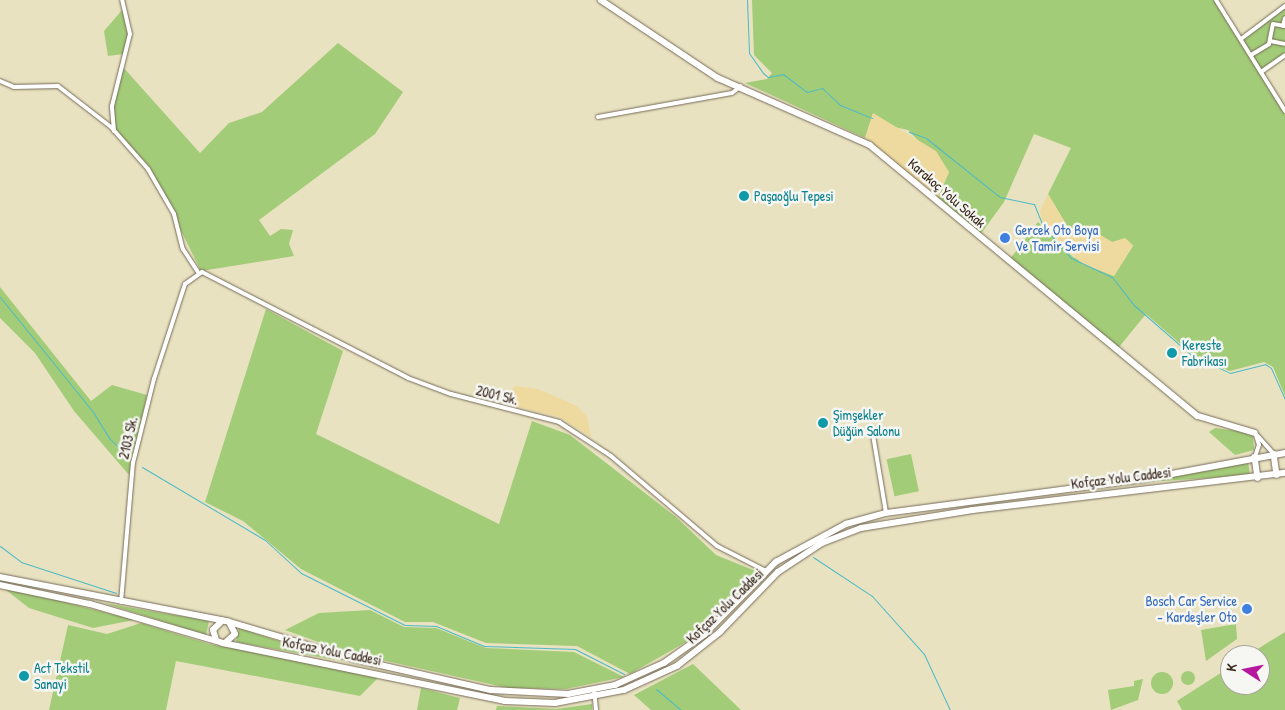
<!DOCTYPE html>
<meta charset="utf-8">
<style>
body{margin:0}
#map{position:relative;width:1285px;height:710px;overflow:hidden;background:#e8e2c1;font-family:"Patrick Hand",sans-serif}
div>[style]{position:absolute}
[style*='--x']{left:calc(var(--x)*1px);top:calc(var(--y)*1px);width:calc(var(--w)*1px);rotate:calc(var(--a)*1deg)}
.green>*{inset:0;background:#a2cc78;transform-origin:0 0}
.round{border-radius:50%}
.sand>*{inset:0;background:#eeda9e}
.stream>*{height:1px;margin:-0.5px;padding:0 0.5px;transform-origin:0.5px;border-radius:0.5px;background:#4cbac6}
.roads{filter:drop-shadow(0 0 1px #786a57) drop-shadow(0 0 1px #786a57)}
.street>*{height:4px;margin:-2px;padding:0 2px;transform-origin:2px;border-radius:2px;background:#fff}
.secondary>*{height:5.5px;margin:-2.75px;padding:0 2.75px;transform-origin:2.75px;border-radius:2.75px;background:#fff}
.dots>*{width:14px;height:14px;translate:-50% -50%;box-sizing:border-box;border:2px solid #f6f6f2;border-radius:50%}
span{translate:-50% -50%;white-space:nowrap;text-align:center;line-height:1.15;-webkit-text-stroke:5px #f6f6f2;paint-order:stroke}
.street-label{font-size:14px;color:#3b2a1e}
.culture-label{font-size:14px;color:#0d838f}
.left{translate:0 -50%;text-align:left}
.shop-label{font-size:14px;color:#366cbe}
.right{translate:-100% -50%;text-align:right}
.north{position:absolute;left:1220px;top:645px;width:50px;height:50px;box-sizing:border-box;background:#f6f6f2;border:1px solid #aba49d;border-radius:50%;rotate:281deg;font-size:14px;font-weight:700;line-height:20px;text-align:center;color:#3b2a1e}
.north::after{content:'';display:block;margin:auto;width:18px;height:22px;background:#b5179e;clip-path:polygon(50% 0,100% 100%,50% 72%,0 100%)}
</style>
<div id="map">
<div class="green">
<i style="clip-path:polygon(752px 0,1215px 0,1240px 39px,1285px 6px,1285px 57px,1261px 72px,1285px 114px,1285px 396px,1273px 367px,1264px 362px,1230px 371px,1217px 366px,1191px 353px,1146px 314px,1119px 347px,1010px 259px,1038px 222px,1073px 257px,1114px 276px,1133px 246px,1112px 242px,1085px 226px,1069px 229px,1048px 194px,1071px 148px,1034px 134px,1004px 202px,980px 235px,938px 197px,949px 172px,908px 130px,889px 126px,873px 114px,865px 138px,745px 83px,767px 79px,772px 73px,754px 55px)"></i>
<i style="clip-path:polygon(123px 9px,128px 34px,123px 54px,108px 56px,104px 31px)"></i>
<i style="clip-path:polygon(338px 43px,403px 92px,375px 134px,259px 220px,270px 236px,281px 229px,293px 230px,289px 244px,294px 256px,201px 271px,150px 168px,116px 130px,114px 106px,122px 66px,200px 153px,229px 123px,262px 112px)"></i>
<i style="clip-path:polygon(0 287px,91px 401px,112px 385px,147px 395px,129px 475px,74px 411px,35px 353px,0 318px)"></i>
<i style="clip-path:polygon(266px 309px,343px 351px,316px 434px,499px 524px,532px 421px,570px 435px,676px 517px,716px 555px,758px 572px,693px 638px,630px 674px,577px 646px,486px 643px,433px 622px,405px 622px,301px 569px,243px 521px,205px 502px)"></i>
<i style="clip-path:polygon(1215px 428px,1245px 432px,1253px 436px,1254px 450px,1235px 455px,1209px 432px)"></i>
<i style="left:911px;top:454px;width:38px;height:25px;rotate:78deg"></i>
<i style="clip-path:polygon(1248px 461px,1250px 475px,1149px 482px)"></i>
<i style="clip-path:polygon(6px 590px,37px 595px,134px 620px,93px 628px,29px 608px)"></i>
<i style="clip-path:polygon(104px 603px,209px 621px,206px 635px)"></i>
<i style="clip-path:polygon(370px 610px,404px 627px,436px 628px,486px 648px,574px 652px,624px 677px,566px 689px,508px 688px,346px 652px,285px 630px,319px 613px)"></i>
<i style="clip-path:polygon(141px 623px,209px 644px,379px 677px,360px 696px,176px 661px,166px 710px,49px 710px,68px 625px,107px 634px)"></i>
<i style="clip-path:polygon(1236px 624px,1237px 639px,1206px 661px,1201px 630px)"></i>
<i style="clip-path:polygon(239px 628px,336px 660px,236px 642px)"></i>
<i style="clip-path:polygon(1285px 632px,1285px 710px,1182px 710px,1177px 701px,1230px 667px,1230px 685px,1260px 685px,1260px 655px,1248px 655px)"></i>
<i style="clip-path:polygon(693px 664px,741px 710px,651px 710px,634px 695px)"></i>
<i class="round" style="left:1181px;top:671px;width:14px;height:14px"></i>
<i class="round" style="left:1151px;top:672px;width:22px;height:22px"></i>
<i style="clip-path:polygon(1143px 679px,1138px 700px,1111px 710px,1108px 690px,1134px 686px,1134px 681px)"></i>
<i style="clip-path:polygon(421px 688px,460px 698px,457px 710px,417px 710px)"></i>
<i style="clip-path:polygon(592px 704px,592px 710px,496px 710px,497px 706px,556px 709px)"></i>
</div>
<div class="sand">
<i style="clip-path:polygon(873px 113px,936px 151px,949px 172px,938px 197px,865px 138px)"></i>
<i style="clip-path:polygon(1048px 194px,1069px 229px,1085px 226px,1112px 242px,1125px 238px,1133px 245px,1114px 276px,1082px 264px,1042px 222px,1040px 211px)"></i>
<i style="clip-path:polygon(515px 386px,538px 389px,577px 406px,587px 417px,591px 437px,559px 417px,499px 402px)"></i>
</div>
<div class="stream">
<i style="--x:747;--y:0;--w:53;--a:87.8"></i>
<i style="--x:749;--y:53;--w:24;--a:55"></i>
<i style="--x:763;--y:73;--w:6;--a:39"></i>
<i style="--x:768;--y:77;--w:15;--a:-11"></i>
<i style="--x:783;--y:74;--w:30;--a:37"></i>
<i style="--x:807;--y:92;--w:16;--a:-15"></i>
<i style="--x:822;--y:88;--w:25;--a:43"></i>
<i style="--x:840;--y:105;--w:35;--a:22"></i>
<i style="--x:909;--y:132;--w:18;--a:19"></i>
<i style="--x:926;--y:138;--w:95;--a:38.6"></i>
<i style="--x:1000;--y:197;--w:35;--a:12"></i>
<i style="--x:1034;--y:204;--w:24;--a:68"></i>
<i style="--x:1043;--y:226;--w:43;--a:48.8"></i>
<i style="--x:1071;--y:258;--w:45;--a:24.9"></i>
<i style="--x:1112;--y:277;--w:37;--a:52"></i>
<i style="--x:1135;--y:306;--w:73;--a:41.1"></i>
<i style="--x:1190;--y:354;--w:44;--a:25.4"></i>
<i style="--x:1230;--y:373;--w:36;--a:-14"></i>
<i style="--x:1265;--y:364;--w:7;--a:34"></i>
<i style="--x:1271;--y:368;--w:34;--a:66"></i>
<i style="--x:0;--y:297;--w:148;--a:51"></i>
<i style="--x:93;--y:412;--w:32;--a:58"></i>
<i style="--x:110;--y:439;--w:26;--a:43"></i>
<i style="--x:142;--y:467;--w:143;--a:30.7"></i>
<i style="--x:265;--y:540;--w:49;--a:42.5"></i>
<i style="--x:301;--y:573;--w:116;--a:26.6"></i>
<i style="--x:405;--y:625;--w:31;--a:2"></i>
<i style="--x:436;--y:626;--w:52;--a:22.6"></i>
<i style="--x:484;--y:646;--w:91;--a:1.9"></i>
<i style="--x:575;--y:649;--w:55;--a:27"></i>
<i style="--x:0;--y:546;--w:26;--a:37"></i>
<i style="--x:21;--y:562;--w:100;--a:18.1"></i>
<i style="--x:813;--y:557;--w:71;--a:33.5"></i>
<i style="--x:872;--y:596;--w:78;--a:48.1"></i>
<i style="--x:924;--y:654;--w:62;--a:65.1"></i>
<i style="--x:656;--y:689;--w:33;--a:40"></i>
</div>
<div class="roads">
<div class="street">
<i style="--x:1216;--y:0;--w:131;--a:58.1"></i>
<i style="--x:1283;--y:26;--w:8;--a:-76"></i>
<i style="--x:1241;--y:39;--w:55;--a:-36.9"></i>
<i style="--x:1270;--y:41;--w:15;--a:11"></i>
<i style="--x:1251;--y:55;--w:21;--a:-31"></i>
<i style="--x:1269;--y:44;--w:20;--a:-79"></i>
<i style="--x:1273;--y:24;--w:12;--a:9"></i>
<i style="--x:1261;--y:72;--w:29;--a:-35"></i>
<i style="--x:0;--y:81;--w:15;--a:23"></i>
<i style="--x:14;--y:87;--w:44;--a:-1.3"></i>
<i style="--x:58;--y:86;--w:67;--a:37.7"></i>
<i style="--x:111;--y:127;--w:56;--a:48.6"></i>
<i style="--x:148;--y:169;--w:52;--a:60"></i>
<i style="--x:174;--y:214;--w:36;--a:76"></i>
<i style="--x:183;--y:249;--w:27;--a:57"></i>
<i style="--x:598;--y:117;--w:136;--a:-10.2"></i>
<i style="--x:732;--y:93;--w:11;--a:-38"></i>
<i style="--x:114;--y:131;--w:25;--a:-95"></i>
<i style="--x:112;--y:106;--w:74;--a:-76"></i>
<i style="--x:130;--y:34;--w:35;--a:-103"></i>
<i style="--x:872;--y:429;--w:85;--a:80.5"></i>
<i style="--x:1255;--y:433;--w:28;--a:48"></i>
<i style="--x:1255;--y:457;--w:13;--a:-72"></i>
<i style="--x:1259;--y:445;--w:10;--a:-107"></i>
<i style="--x:121;--y:602;--w:140;--a:-85.1"></i>
<i style="--x:133;--y:463;--w:87;--a:-76"></i>
<i style="--x:154;--y:379;--w:100;--a:-71.9"></i>
<i style="--x:185;--y:284;--w:21;--a:-35"></i>
<i style="--x:202;--y:272;--w:232;--a:27.2"></i>
<i style="--x:408;--y:378;--w:46;--a:20.4"></i>
<i style="--x:451;--y:394;--w:112;--a:14.5"></i>
<i style="--x:559;--y:422;--w:62;--a:33.2"></i>
<i style="--x:611;--y:456;--w:139;--a:40.3"></i>
<i style="--x:717;--y:546;--w:55;--a:27"></i>
<i style="--x:594;--y:690;--w:20;--a:84"></i>
</div>
<div class="secondary">
<i style="--x:601;--y:0;--w:141;--a:33.7"></i>
<i style="--x:718;--y:78;--w:166;--a:23.8"></i>
<i style="--x:870;--y:145;--w:425;--a:39.6"></i>
<i style="--x:1198;--y:416;--w:59;--a:16.6"></i>
<i style="--x:1274;--y:454;--w:21;--a:82"></i>
<i style="--x:1255;--y:457;--w:21;--a:82"></i>
<i style="--x:0;--y:577;--w:230;--a:11"></i>
<i style="--x:226;--y:621;--w:134;--a:16.5"></i>
<i style="--x:354;--y:659;--w:140;--a:12.8"></i>
<i style="--x:491;--y:690;--w:77;--a:3"></i>
<i style="--x:568;--y:694;--w:48;--a:-10.8"></i>
<i style="--x:615;--y:685;--w:54;--a:-24.2"></i>
<i style="--x:664;--y:663;--w:49;--a:-35"></i>
<i style="--x:704;--y:635;--w:103;--a:-45.4"></i>
<i style="--x:776;--y:562;--w:80;--a:-28.5"></i>
<i style="--x:846;--y:524;--w:41;--a:-15.4"></i>
<i style="--x:886;--y:513;--w:261;--a:-7.5"></i>
<i style="--x:1145;--y:479;--w:142;--a:-10.5"></i>
<i style="--x:0;--y:585;--w:92;--a:11.9"></i>
<i style="--x:90;--y:604;--w:139;--a:16.3"></i>
<i style="--x:223;--y:643;--w:288;--a:11.6"></i>
<i style="--x:505;--y:701;--w:50;--a:2.3"></i>
<i style="--x:555;--y:703;--w:70;--a:-10.7"></i>
<i style="--x:624;--y:690;--w:58;--a:-24.4"></i>
<i style="--x:677;--y:666;--w:55;--a:-38.3"></i>
<i style="--x:720;--y:632;--w:83;--a:-46"></i>
<i style="--x:778;--y:572;--w:53;--a:-33.4"></i>
<i style="--x:822;--y:543;--w:42;--a:-21"></i>
<i style="--x:861;--y:528;--w:113;--a:-9.1"></i>
<i style="--x:973;--y:510;--w:314;--a:-6.8"></i>
<i style="--x:216;--y:640;--w:10;--a:-107"></i>
<i style="--x:213;--y:630;--w:13;--a:-45"></i>
<i style="--x:225;--y:643;--w:13;--a:-42"></i>
<i style="--x:235;--y:634;--w:13;--a:-117"></i>
</div>
</div>
<div class="dots">
<i style="left:744px;top:196px;background:#0f9aa8"></i>
<i style="left:1005px;top:238px;background:#3f7fe0"></i>
<i style="left:1172px;top:353px;background:#0f9aa8"></i>
<i style="left:823px;top:423px;background:#0f9aa8"></i>
<i style="left:1247px;top:609px;background:#3f7fe0"></i>
<i style="left:24px;top:676px;background:#0f9aa8"></i>
</div>
<div class="street-label">
<span style="left:947px;top:193px;rotate:41deg">Karakoç Yolu Sokak</span>
<span style="left:497px;top:395px;rotate:14deg">2001 Sk.</span>
<span style="left:128px;top:438px;rotate:-77deg">2103 Sk.</span>
<span style="left:1121px;top:478px;rotate:-7deg">Kofçaz Yolu Caddesi</span>
<span style="left:725px;top:606px;rotate:-44deg">Kofçaz Yolu Caddesi</span>
<span style="left:332px;top:651px;rotate:11deg">Kofçaz Yolu Caddesi</span>
</div>
<div class="culture-label">
<span class="left" style="left:754px;top:196px">Paşaoğlu Tepesi</span>
<span class="left" style="left:1182px;top:353px">Kereste<br>Fabrikası</span>
<span class="left" style="left:833px;top:423px">Şimşekler<br>Düğün Salonu</span>
<span class="left" style="left:34px;top:676px">Act Tekstil<br>Sanayi</span>
</div>
<div class="shop-label">
<span class="left" style="left:1015px;top:238px">Gercek Oto Boya<br>Ve Tamir Servisi</span>
<span class="right" style="left:1237px;top:609px">Bosch Car Service<br>- Kardeşler Oto</span>
</div>
<div class="north">K</div>
</div>
